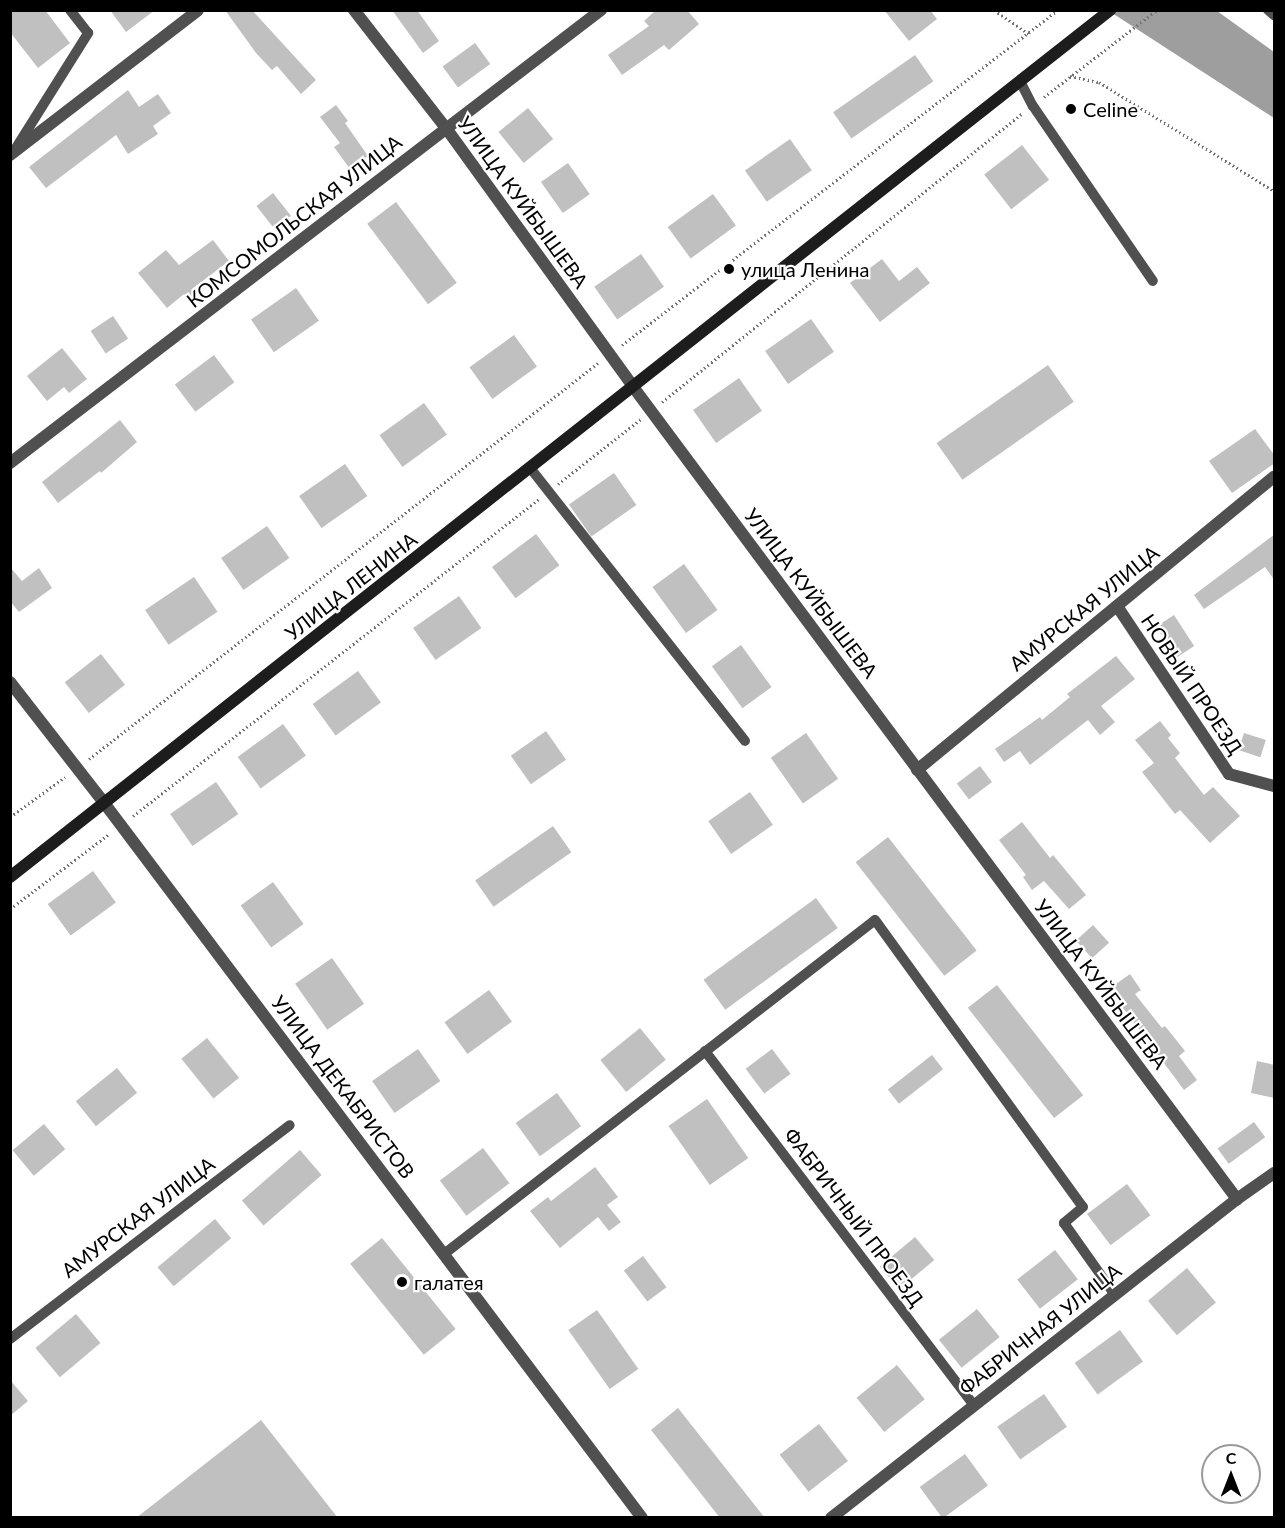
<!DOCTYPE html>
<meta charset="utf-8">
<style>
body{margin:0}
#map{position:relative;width:1285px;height:1528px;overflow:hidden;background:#fff;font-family:Lato,sans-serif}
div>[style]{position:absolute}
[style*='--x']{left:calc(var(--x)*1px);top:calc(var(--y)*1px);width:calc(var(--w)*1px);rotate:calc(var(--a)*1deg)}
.water>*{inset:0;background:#9e9e9e}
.building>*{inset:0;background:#c0c0c0;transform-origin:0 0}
.path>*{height:3px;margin-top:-1.5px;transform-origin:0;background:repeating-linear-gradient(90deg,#727272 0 1.5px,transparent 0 4.5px)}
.service>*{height:10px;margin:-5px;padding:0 5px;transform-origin:5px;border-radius:5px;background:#505050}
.minor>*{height:12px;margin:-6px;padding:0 6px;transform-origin:6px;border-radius:6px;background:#505050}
.secondary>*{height:12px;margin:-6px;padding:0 6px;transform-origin:6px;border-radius:6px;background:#1d1d1d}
.dots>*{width:16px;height:16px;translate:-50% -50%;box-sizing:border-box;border:3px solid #fff;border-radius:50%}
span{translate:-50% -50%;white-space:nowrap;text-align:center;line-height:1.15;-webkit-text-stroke:4.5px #fff;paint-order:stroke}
.poi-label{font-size:20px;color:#000}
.left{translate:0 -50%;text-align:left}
.street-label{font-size:20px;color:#000}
.frame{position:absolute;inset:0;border:12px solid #000;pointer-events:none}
.north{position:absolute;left:1201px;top:1444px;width:60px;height:60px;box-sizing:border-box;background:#fff;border:2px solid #999;border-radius:50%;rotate:0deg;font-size:16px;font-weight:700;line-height:24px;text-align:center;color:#000}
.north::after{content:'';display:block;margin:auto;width:21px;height:27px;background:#000;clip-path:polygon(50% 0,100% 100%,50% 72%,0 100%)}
</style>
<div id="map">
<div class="water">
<i style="clip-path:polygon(1109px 11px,1217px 11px,1274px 52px,1274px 118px)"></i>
</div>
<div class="building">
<i style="clip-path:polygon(10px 10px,45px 10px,70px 43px,38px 68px,10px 32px)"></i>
<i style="clip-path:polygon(110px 10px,155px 10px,126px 32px)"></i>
<i style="clip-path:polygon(225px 10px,252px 10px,316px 80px,301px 94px,277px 66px,272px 70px,256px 53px)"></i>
<i style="clip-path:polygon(392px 10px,417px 10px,439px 41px,423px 53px)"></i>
<i style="clip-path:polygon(656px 10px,687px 10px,699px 24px,669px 50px,664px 45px,622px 75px,608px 55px,649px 26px,644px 21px)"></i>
<i style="clip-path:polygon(884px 10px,930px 10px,937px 19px,909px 41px)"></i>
<i style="left:475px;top:43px;width:26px;height:40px;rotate:54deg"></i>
<i style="left:915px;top:55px;width:32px;height:100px;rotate:55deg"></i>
<i style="clip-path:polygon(128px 90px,139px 107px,158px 94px,171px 113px,153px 126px,158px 134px,128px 154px,116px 135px,46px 188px,29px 167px)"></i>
<i style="clip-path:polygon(336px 105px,348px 121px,345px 123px,368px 156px,350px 169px,334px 147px,340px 143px,320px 117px)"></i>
<i style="left:528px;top:108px;width:40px;height:38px;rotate:51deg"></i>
<i style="left:790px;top:139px;width:38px;height:55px;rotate:55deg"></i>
<i style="left:1022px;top:145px;width:44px;height:48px;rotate:52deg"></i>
<i style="left:568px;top:163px;width:38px;height:33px;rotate:55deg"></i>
<i style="left:273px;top:193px;width:29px;height:21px;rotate:52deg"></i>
<i style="left:713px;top:194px;width:39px;height:56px;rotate:54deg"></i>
<i style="left:396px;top:202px;width:101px;height:36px;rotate:53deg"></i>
<i style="clip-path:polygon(213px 240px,229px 261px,196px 286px,200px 291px,189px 300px,184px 294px,167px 308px,138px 273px,166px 250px,179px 265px)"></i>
<i style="left:641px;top:254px;width:40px;height:57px;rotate:55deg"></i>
<i style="clip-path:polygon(882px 259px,899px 281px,917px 267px,930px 283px,880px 322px,850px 283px)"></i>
<i style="left:296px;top:288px;width:40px;height:55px;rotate:55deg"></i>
<i style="left:113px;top:316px;width:27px;height:27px;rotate:56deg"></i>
<i style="left:811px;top:319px;width:40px;height:56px;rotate:55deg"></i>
<i style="left:514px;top:335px;width:39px;height:55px;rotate:54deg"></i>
<i style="clip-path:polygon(62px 348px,87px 379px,69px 393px,64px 387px,47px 401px,27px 376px)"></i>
<i style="left:214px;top:355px;width:34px;height:49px;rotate:53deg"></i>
<i style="left:1048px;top:365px;width:45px;height:136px;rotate:55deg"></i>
<i style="left:739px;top:378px;width:40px;height:56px;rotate:55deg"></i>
<i style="left:424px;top:403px;width:39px;height:55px;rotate:54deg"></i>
<i style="clip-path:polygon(120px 420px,137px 442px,101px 473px,100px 471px,58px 503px,42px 482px)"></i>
<i style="clip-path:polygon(1255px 429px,1275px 456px,1275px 463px,1232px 493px,1209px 461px)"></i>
<i style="left:345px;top:464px;width:39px;height:56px;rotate:55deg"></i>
<i style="left:614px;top:473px;width:39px;height:55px;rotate:55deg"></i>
<i style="left:267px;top:526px;width:39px;height:56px;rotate:55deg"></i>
<i style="left:536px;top:534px;width:39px;height:55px;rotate:53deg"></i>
<i style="clip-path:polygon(1275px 534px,1275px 581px,1265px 567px,1204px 609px,1194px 595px)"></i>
<i style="left:684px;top:564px;width:57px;height:39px;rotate:54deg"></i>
<i style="clip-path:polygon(10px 567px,22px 581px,39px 568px,52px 588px,19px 612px,10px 601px)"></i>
<i style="left:194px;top:577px;width:42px;height:59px;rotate:56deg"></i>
<i style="left:459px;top:596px;width:39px;height:56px;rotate:55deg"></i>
<i style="left:1174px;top:615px;width:37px;height:21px;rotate:57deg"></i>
<i style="left:741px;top:645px;width:52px;height:36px;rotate:54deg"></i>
<i style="left:101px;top:654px;width:39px;height:46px;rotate:52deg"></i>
<i style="clip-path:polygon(1116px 656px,1135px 679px,1101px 706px,1115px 722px,1100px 735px,1088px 720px,1030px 765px,1020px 751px,1004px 762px,995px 749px,1040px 717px,1042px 720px,1070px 697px,1067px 694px)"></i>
<i style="left:358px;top:671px;width:39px;height:56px;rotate:54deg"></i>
<i style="clip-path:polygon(1160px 721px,1171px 735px,1168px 738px,1180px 753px,1175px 758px,1204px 795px,1213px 787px,1240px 816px,1210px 843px,1180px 810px,1175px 814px,1142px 772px,1154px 763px,1135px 740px)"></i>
<i style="left:283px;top:724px;width:39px;height:56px;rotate:54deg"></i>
<i style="left:546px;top:731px;width:35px;height:43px;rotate:55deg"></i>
<i style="left:806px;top:733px;width:56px;height:43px;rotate:55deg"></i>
<i style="left:1244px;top:733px;width:23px;height:18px;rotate:18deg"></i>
<i style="left:980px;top:766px;width:20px;height:29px;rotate:53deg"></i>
<i style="left:216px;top:782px;width:39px;height:56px;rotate:55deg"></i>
<i style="left:750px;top:792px;width:40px;height:51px;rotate:55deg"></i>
<i style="clip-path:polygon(1022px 822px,1050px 858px,1053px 855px,1086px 895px,1069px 909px,1044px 881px,1032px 890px,1023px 877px,1026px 875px,999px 840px)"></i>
<i style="left:553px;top:826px;width:32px;height:95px;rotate:55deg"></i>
<i style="left:888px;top:837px;width:144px;height:41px;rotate:52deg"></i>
<i style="left:93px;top:871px;width:39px;height:56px;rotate:54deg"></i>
<i style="left:273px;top:882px;width:52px;height:40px;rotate:54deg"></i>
<i style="left:816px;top:898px;width:37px;height:139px;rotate:54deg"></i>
<i style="left:1093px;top:925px;width:24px;height:23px;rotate:48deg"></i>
<i style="left:332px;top:958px;width:56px;height:45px;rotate:55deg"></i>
<i style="clip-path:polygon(1130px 974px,1141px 990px,1135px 994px,1162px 1028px,1165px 1026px,1185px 1051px,1179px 1056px,1197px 1080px,1184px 1090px,1109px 989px)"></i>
<i style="left:997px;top:985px;width:140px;height:37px;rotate:52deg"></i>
<i style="left:489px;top:990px;width:39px;height:55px;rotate:54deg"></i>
<i style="left:640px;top:1028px;width:41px;height:51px;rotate:51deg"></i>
<i style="left:207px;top:1038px;width:51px;height:33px;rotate:51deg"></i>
<i style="left:418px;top:1049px;width:39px;height:56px;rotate:55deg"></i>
<i style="left:772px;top:1049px;width:31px;height:33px;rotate:53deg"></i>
<i style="left:932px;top:1055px;width:18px;height:56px;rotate:52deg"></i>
<i style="clip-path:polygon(1257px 1061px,1275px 1065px,1275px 1098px,1251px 1093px)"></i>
<i style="left:117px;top:1068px;width:32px;height:53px;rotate:51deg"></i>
<i style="left:557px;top:1093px;width:41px;height:51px;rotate:54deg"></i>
<i style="left:707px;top:1099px;width:72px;height:47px;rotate:55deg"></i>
<i style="left:1254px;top:1122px;width:19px;height:45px;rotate:54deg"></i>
<i style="left:44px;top:1124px;width:33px;height:41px;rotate:50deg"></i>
<i style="left:483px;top:1148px;width:44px;height:54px;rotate:53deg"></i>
<i style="left:300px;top:1150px;width:33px;height:77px;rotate:49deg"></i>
<i style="clip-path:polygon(595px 1167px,618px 1197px,607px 1205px,621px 1222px,609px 1231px,598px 1217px,560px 1248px,530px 1211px,548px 1197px,551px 1201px)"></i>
<i style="left:1127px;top:1184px;width:39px;height:50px;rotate:53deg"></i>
<i style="left:215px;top:1219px;width:25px;height:75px;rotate:50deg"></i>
<i style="left:915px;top:1237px;width:30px;height:46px;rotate:50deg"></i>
<i style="left:382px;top:1238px;width:117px;height:41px;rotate:51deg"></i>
<i style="left:1055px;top:1250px;width:37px;height:48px;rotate:52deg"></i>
<i style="left:643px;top:1256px;width:39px;height:24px;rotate:53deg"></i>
<i style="left:1187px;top:1268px;width:45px;height:51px;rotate:50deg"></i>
<i style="left:977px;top:1309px;width:36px;height:49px;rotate:51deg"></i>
<i style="left:597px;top:1310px;width:72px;height:35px;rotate:55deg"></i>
<i style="left:76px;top:1314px;width:38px;height:53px;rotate:50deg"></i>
<i style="left:1120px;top:1330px;width:39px;height:56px;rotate:54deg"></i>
<i style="left:897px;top:1365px;width:44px;height:52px;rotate:51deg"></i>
<i style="clip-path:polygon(10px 1380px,28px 1401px,10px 1416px)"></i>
<i style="left:1044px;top:1394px;width:40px;height:57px;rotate:55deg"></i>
<i style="clip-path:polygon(678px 1408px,765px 1518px,720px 1518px,651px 1430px)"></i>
<i style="clip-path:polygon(261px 1420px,338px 1518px,136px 1518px)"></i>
<i style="left:819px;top:1424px;width:47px;height:50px;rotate:52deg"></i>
<i style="left:965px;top:1454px;width:39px;height:56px;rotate:54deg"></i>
</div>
<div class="path">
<i style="--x:994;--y:10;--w:42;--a:34.4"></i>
<i style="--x:1070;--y:76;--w:30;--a:12"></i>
<i style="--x:1099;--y:82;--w:206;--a:31.9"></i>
<i style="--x:1044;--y:97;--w:143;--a:-37.6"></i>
<i style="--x:622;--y:345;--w:550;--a:-37.54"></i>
<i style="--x:662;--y:402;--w:461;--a:-38.7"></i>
<i style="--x:558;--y:484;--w:105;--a:-38.1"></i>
<i style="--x:89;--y:759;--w:645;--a:-37.88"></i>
<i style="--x:133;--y:816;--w:515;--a:-37.98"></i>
<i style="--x:10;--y:817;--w:68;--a:-36"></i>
<i style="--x:10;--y:909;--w:123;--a:-37.1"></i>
</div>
<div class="service">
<i style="--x:1268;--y:10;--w:8;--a:40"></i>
<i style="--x:1020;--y:81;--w:28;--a:63"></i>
<i style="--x:1033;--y:106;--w:212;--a:55.6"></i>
<i style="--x:16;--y:148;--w:136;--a:-57.9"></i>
<i style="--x:88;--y:33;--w:29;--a:-128"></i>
<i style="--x:531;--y:469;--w:346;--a:51.8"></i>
<i style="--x:705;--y:1051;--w:445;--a:52.8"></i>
<i style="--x:444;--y:1254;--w:545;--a:-37.77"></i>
<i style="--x:875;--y:920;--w:354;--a:54.1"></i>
<i style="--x:1083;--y:1207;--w:25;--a:140"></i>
<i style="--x:1064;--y:1223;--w:88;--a:54.7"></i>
<i style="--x:10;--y:1339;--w:352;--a:-37.4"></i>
</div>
<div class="minor">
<i style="--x:354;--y:10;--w:150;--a:52.1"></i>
<i style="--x:446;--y:128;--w:321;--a:54.1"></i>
<i style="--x:634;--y:388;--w:1011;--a:53.37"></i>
<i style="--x:10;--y:155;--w:237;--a:-37.6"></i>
<i style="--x:10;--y:463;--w:745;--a:-37.47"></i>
<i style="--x:1117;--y:606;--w:202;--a:56.3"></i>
<i style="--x:1229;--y:774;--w:47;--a:14.9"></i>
<i style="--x:10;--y:682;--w:155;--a:52.1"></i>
<i style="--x:105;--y:804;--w:893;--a:53.05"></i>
<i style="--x:917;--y:770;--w:462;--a:-39.4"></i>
<i style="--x:831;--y:1518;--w:516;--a:-38.16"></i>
<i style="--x:1237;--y:1199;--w:45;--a:-35.1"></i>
</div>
<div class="secondary">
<i style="--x:10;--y:877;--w:1401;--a:-38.24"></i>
</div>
<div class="dots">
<i style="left:1071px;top:109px;background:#000"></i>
<i style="left:729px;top:269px;background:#000"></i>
<i style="left:402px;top:1282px;background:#000"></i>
</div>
<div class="poi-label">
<span class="left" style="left:1083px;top:109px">Celine</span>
<span class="left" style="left:741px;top:269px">улица Ленина</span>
<span class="left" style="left:414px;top:1282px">галатея</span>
</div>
<div class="street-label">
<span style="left:523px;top:202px;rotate:54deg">УЛИЦА КУЙБЫШЕВА</span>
<span style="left:294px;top:221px;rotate:-38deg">КОМСОМОЛЬСКАЯ УЛИЦА</span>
<span style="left:351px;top:586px;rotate:-38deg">УЛИЦА ЛЕНИНА</span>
<span style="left:811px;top:593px;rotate:53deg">УЛИЦА КУЙБЫШЕВА</span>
<span style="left:1084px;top:608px;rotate:-39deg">АМУРСКАЯ УЛИЦА</span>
<span style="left:1192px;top:684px;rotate:56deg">НОВЫЙ ПРОЕЗД</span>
<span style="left:1101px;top:984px;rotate:53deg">УЛИЦА КУЙБЫШЕВА</span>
<span style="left:343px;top:1087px;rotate:53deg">УЛИЦА ДЕКАБРИСТОВ</span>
<span style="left:138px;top:1217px;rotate:-37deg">АМУРСКАЯ УЛИЦА</span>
<span style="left:854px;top:1217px;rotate:53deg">ФАБРИЧНЫЙ ПРОЕЗД</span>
<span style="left:1040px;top:1329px;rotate:-38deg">ФАБРИЧНАЯ УЛИЦА</span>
</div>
<div class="frame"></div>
<div class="north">С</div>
</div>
